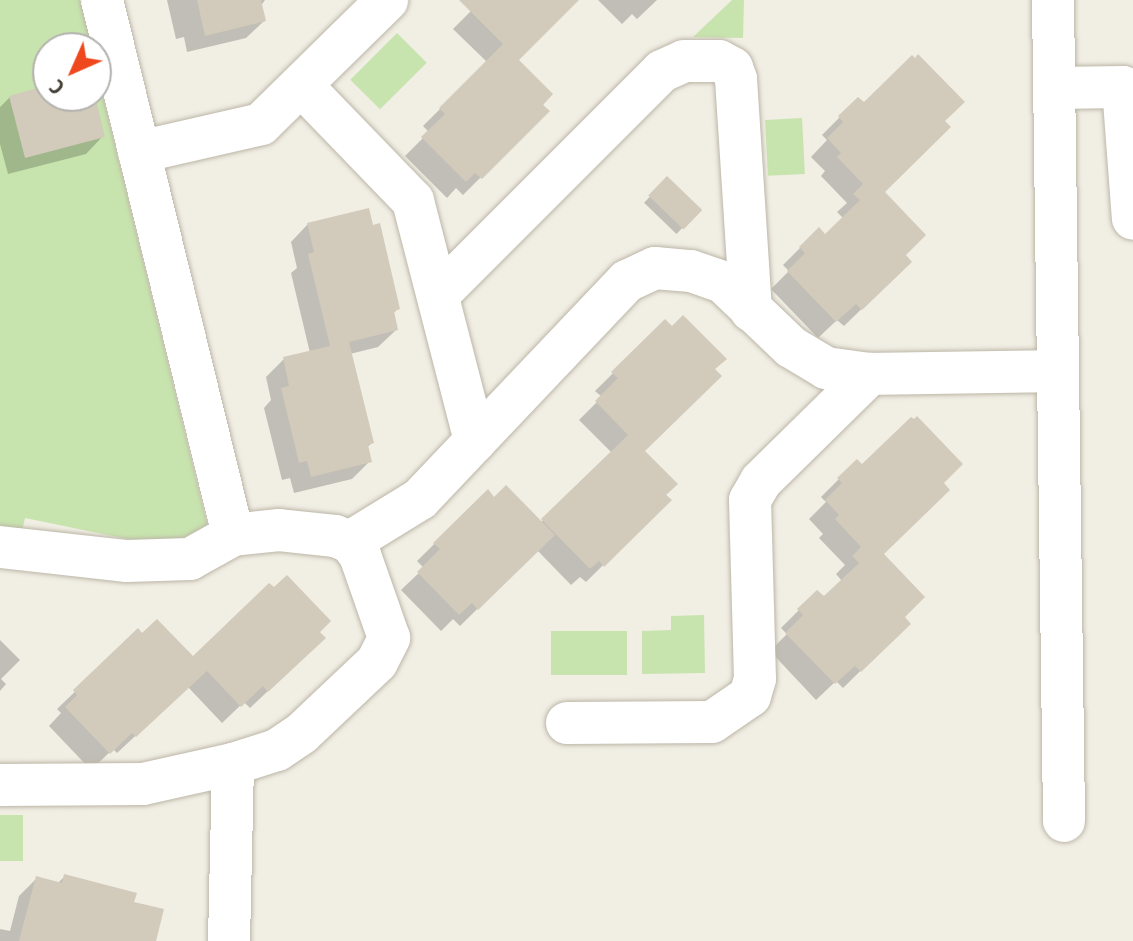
<!DOCTYPE html>
<meta charset="utf-8">
<style>
body{margin:0}
#map{position:relative;width:1133px;height:941px;overflow:hidden;background:#f1eee4;font-family:"PT Sans Narrow",sans-serif}
div>[style]{position:absolute}
[style*='--x']{left:calc(var(--x)*1px);top:calc(var(--y)*1px);width:calc(var(--w)*1px);rotate:calc(var(--a)*1deg)}
.green>*{inset:0;background:#c8e4ae;transform-origin:0 0}
.shadow>*{inset:0;background:#0003;transform-origin:0 0}
.building>*{inset:0;background:#d2caba;transform-origin:0 0}
.roads{filter:drop-shadow(0 0 2px #bcb6a7) drop-shadow(0 0 2px #bcb6a7)}
.minor>*{height:42px;margin:-21px;padding:0 21px;transform-origin:21px;border-radius:21px;background:#fff}
span{translate:-50% -50%;white-space:nowrap;text-align:center;line-height:1.15;-webkit-text-stroke:6px #fff;paint-order:stroke}
.north{position:absolute;left:32px;top:32px;width:80px;height:80px;box-sizing:border-box;background:#fff;border:2px solid #b4b2ae;border-radius:50%;rotate:225deg;font-size:22px;font-weight:700;line-height:32px;text-align:center;color:#433e34}
.north::after{content:'';display:block;margin:auto;width:28px;height:36px;background:#ef481d;clip-path:polygon(50% 0,100% 100%,50% 72%,0 100%)}
</style>
<div id="map">
<div class="green">
<i style="clip-path:polygon(0 0,80px 0,92px 48px,48px 48px,48px 96px,96px 96px,96px 67px,209px 532px,185px 551px,25px 518px,21px 536px,0 536px)"></i>
<i style="clip-path:polygon(732px 0,744px 0,743px 38px,693px 37px)"></i>
<i style="left:397px;top:33px;width:42px;height:66px;rotate:45deg"></i>
<i style="left:802px;top:118px;width:56px;height:37px;rotate:87deg"></i>
<i style="clip-path:polygon(704px 615px,705px 673px,642px 674px,642px 631px,671px 630px,671px 616px)"></i>
<i style="left:627px;top:631px;width:44px;height:76px;rotate:90deg"></i>
<i style="left:0;top:815px;width:23px;height:46px"></i>
</div>
<div class="shadow">
<i style="clip-path:polygon(167px 0,265px 0,260px 7px,264px 21px,246px 38px,187px 52px,184px 37px,176px 39px)"></i>
<i style="clip-path:polygon(470px 0,576px 0,516px 60px,547px 111px,463px 195px,456px 188px,447px 198px,405px 156px,429px 132px,423px 126px,487px 62px,453px 29px,475px 7px)"></i>
<i style="clip-path:polygon(598px 0,657px 0,637px 19px,632px 14px,622px 24px)"></i>
<i style="clip-path:polygon(48px 87px,48px 96px,93px 96px,103px 136px,86px 154px,8px 174px,0 144px,0 107px,10px 97px)"></i>
<i style="clip-path:polygon(858px 99px,864px 105px,943px 121px,882px 192px,904px 255px,910px 262px,844px 326px,837px 320px,818px 338px,771px 289px,789px 271px,783px 265px,818px 230px,825px 237px,844px 219px,837px 212px,847px 203px,821px 176px,825px 171px,811px 157px,827px 140px,822px 135px)"></i>
<i style="left:667px;top:179px;width:45px;height:33px;rotate:44deg"></i>
<i style="clip-path:polygon(308px 224px,398px 309px,392px 314px,396px 330px,378px 347px,350px 354px,372px 443px,366px 448px,370px 461px,352px 479px,294px 493px,290px 478px,282px 480px,264px 408px,271px 400px,266px 377px,284px 359px,310px 353px,291px 273px,297px 268px,291px 242px)"></i>
<i style="clip-path:polygon(665px 322px,643px 451px,669px 500px,586px 582px,580px 577px,571px 585px,537px 550px,460px 626px,453px 619px,441px 631px,401px 590px,424px 568px,417px 561px,487px 492px,494px 500px,540px 523px,612px 453px,579px 420px,602px 397px,595px 391px)"></i>
<i style="clip-path:polygon(857px 461px,881px 554px,902px 617px,908px 624px,843px 688px,836px 681px,816px 700px,770px 651px,787px 634px,781px 628px,817px 592px,824px 599px,842px 581px,836px 574px,845px 565px,819px 538px,823px 534px,809px 519px,826px 502px,821px 497px)"></i>
<i style="clip-path:polygon(138px 631px,193px 659px,317px 632px,306px 655px,250px 708px,244px 702px,222px 723px,188px 687px,117px 753px,113px 749px,91px 770px,49px 726px,61px 713px,57px 709px)"></i>
<i style="clip-path:polygon(0 640px,20px 660px,1px 679px,6px 684px,0 691px)"></i>
<i style="clip-path:polygon(65px 876px,132px 903px,154px 941px,0 941px,0 929px,10px 931px,19px 896px,37px 878px,57px 884px)"></i>
</div>
<div class="building">
<i style="clip-path:polygon(197px 0,261px 0,266px 21px,205px 36px)"></i>
<i style="clip-path:polygon(459px 0,579px 0,519px 60px,553px 94px,543px 105px,550px 111px,482px 179px,475px 173px,466px 182px,421px 137px,445px 114px,439px 108px,503px 44px)"></i>
<i style="clip-path:polygon(918px 54px,965px 102px,945px 121px,951px 127px,885px 192px,926px 235px,906px 255px,912px 262px,862px 310px,856px 304px,836px 322px,787px 271px,805px 253px,799px 247px,819px 227px,825px 234px,860px 200px,853px 194px,863px 184px,837px 157px,841px 153px,827px 138px,843px 122px,838px 116px,858px 97px,864px 102px,912px 55px,915px 58px)"></i>
<i style="clip-path:polygon(48px 85px,48px 96px,95px 96px,105px 137px,25px 158px,9px 96px)"></i>
<i style="left:667px;top:176px;width:49px;height:27px;rotate:44deg"></i>
<i style="clip-path:polygon(369px 208px,373px 225px,380px 223px,400px 309px,394px 311px,398px 330px,349px 342px,374px 443px,368px 445px,372px 462px,311px 477px,307px 461px,299px 463px,281px 388px,289px 386px,283px 357px,330px 346px,308px 254px,314px 252px,307px 223px)"></i>
<i style="clip-path:polygon(683px 315px,727px 359px,715px 369px,722px 376px,645px 451px,678px 484px,666px 495px,672px 500px,604px 567px,599px 561px,590px 569px,541px 519px,628px 435px,595px 401px,618px 378px,611px 372px,665px 319px,672px 326px)"></i>
<i style="clip-path:polygon(917px 416px,963px 464px,944px 483px,950px 490px,884px 554px,925px 597px,905px 617px,911px 624px,861px 672px,855px 666px,835px 684px,785px 633px,803px 615px,797px 609px,817px 590px,824px 596px,859px 563px,852px 556px,861px 547px,835px 519px,839px 515px,825px 500px,842px 483px,837px 478px,857px 459px,862px 464px,911px 417px,914px 419px)"></i>
<i style="clip-path:polygon(506px 485px,555px 535px,478px 610px,472px 603px,459px 615px,417px 572px,440px 549px,433px 543px,488px 489px,494px 497px)"></i>
<i style="clip-path:polygon(287px 575px,331px 621px,320px 632px,326px 638px,268px 692px,263px 686px,241px 707px,207px 671px,136px 737px,132px 733px,110px 754px,65px 707px,77px 695px,73px 690px,138px 628px,142px 633px,157px 619px,193px 656px,269px 583px,274px 587px)"></i>
<i style="clip-path:polygon(64px 874px,137px 893px,134px 902px,164px 909px,156px 941px,19px 941px,36px 876px,62px 883px)"></i>
</div>
<div class="roads">
<div class="minor">
<i style="--x:1053;--y:0;--w:821;--a:89.23"></i>
<i style="--x:302;--y:86;--w:160;--a:46"></i>
<i style="--x:413;--y:201;--w:248;--a:75.5"></i>
<i style="--x:1054;--y:88;--w:69;--a:-0.8"></i>
<i style="--x:1123;--y:87;--w:132;--a:85.7"></i>
<i style="--x:139;--y:152;--w:125;--a:-12.9"></i>
<i style="--x:261;--y:124;--w:177;--a:-44.5"></i>
<i style="--x:439;--y:294;--w:315;--a:-45"></i>
<i style="--x:662;--y:71;--w:24;--a:-24"></i>
<i style="--x:684;--y:61;--w:35;--a:0"></i>
<i style="--x:719;--y:61;--w:15;--a:28"></i>
<i style="--x:732;--y:68;--w:12;--a:70"></i>
<i style="--x:736;--y:79;--w:232;--a:86.3"></i>
<i style="--x:350;--y:542;--w:82;--a:-31.6"></i>
<i style="--x:420;--y:499;--w:301;--a:-46.5"></i>
<i style="--x:627;--y:281;--w:31;--a:-25"></i>
<i style="--x:655;--y:268;--w:36;--a:5"></i>
<i style="--x:691;--y:271;--w:34;--a:19"></i>
<i style="--x:723;--y:282;--w:94;--a:43.7"></i>
<i style="--x:791;--y:347;--w:41;--a:31"></i>
<i style="--x:826;--y:368;--w:44;--a:7.8"></i>
<i style="--x:870;--y:374;--w:188;--a:-0.9"></i>
<i style="--x:0;--y:547;--w:128;--a:6.3"></i>
<i style="--x:127;--y:561;--w:63;--a:-1.8"></i>
<i style="--x:190;--y:559;--w:49;--a:-29.2"></i>
<i style="--x:233;--y:535;--w:551;--a:-103.76"></i>
<i style="--x:567;--y:723;--w:145;--a:-0.4"></i>
<i style="--x:712;--y:722;--w:46;--a:-34.4"></i>
<i style="--x:750;--y:696;--w:18;--a:-74"></i>
<i style="--x:755;--y:679;--w:179;--a:-91.6"></i>
<i style="--x:750;--y:500;--w:22;--a:-60"></i>
<i style="--x:761;--y:481;--w:153;--a:-44.5"></i>
<i style="--x:0;--y:785;--w:143;--a:-0.4"></i>
<i style="--x:143;--y:784;--w:92;--a:-12.5"></i>
<i style="--x:233;--y:764;--w:46;--a:-17.7"></i>
<i style="--x:277;--y:750;--w:30;--a:-34"></i>
<i style="--x:302;--y:733;--w:103;--a:-43.4"></i>
<i style="--x:377;--y:662;--w:27;--a:-63"></i>
<i style="--x:389;--y:638;--w:88;--a:-109.3"></i>
<i style="--x:360;--y:555;--w:16;--a:-128"></i>
<i style="--x:350;--y:542;--w:16;--a:-158"></i>
<i style="--x:335;--y:536;--w:56;--a:-173.9"></i>
<i style="--x:279;--y:530;--w:46;--a:173.8"></i>
<i style="--x:229;--y:941;--w:177;--a:-88.7"></i>
</div>
</div>
<div class="north">С</div>
</div>
